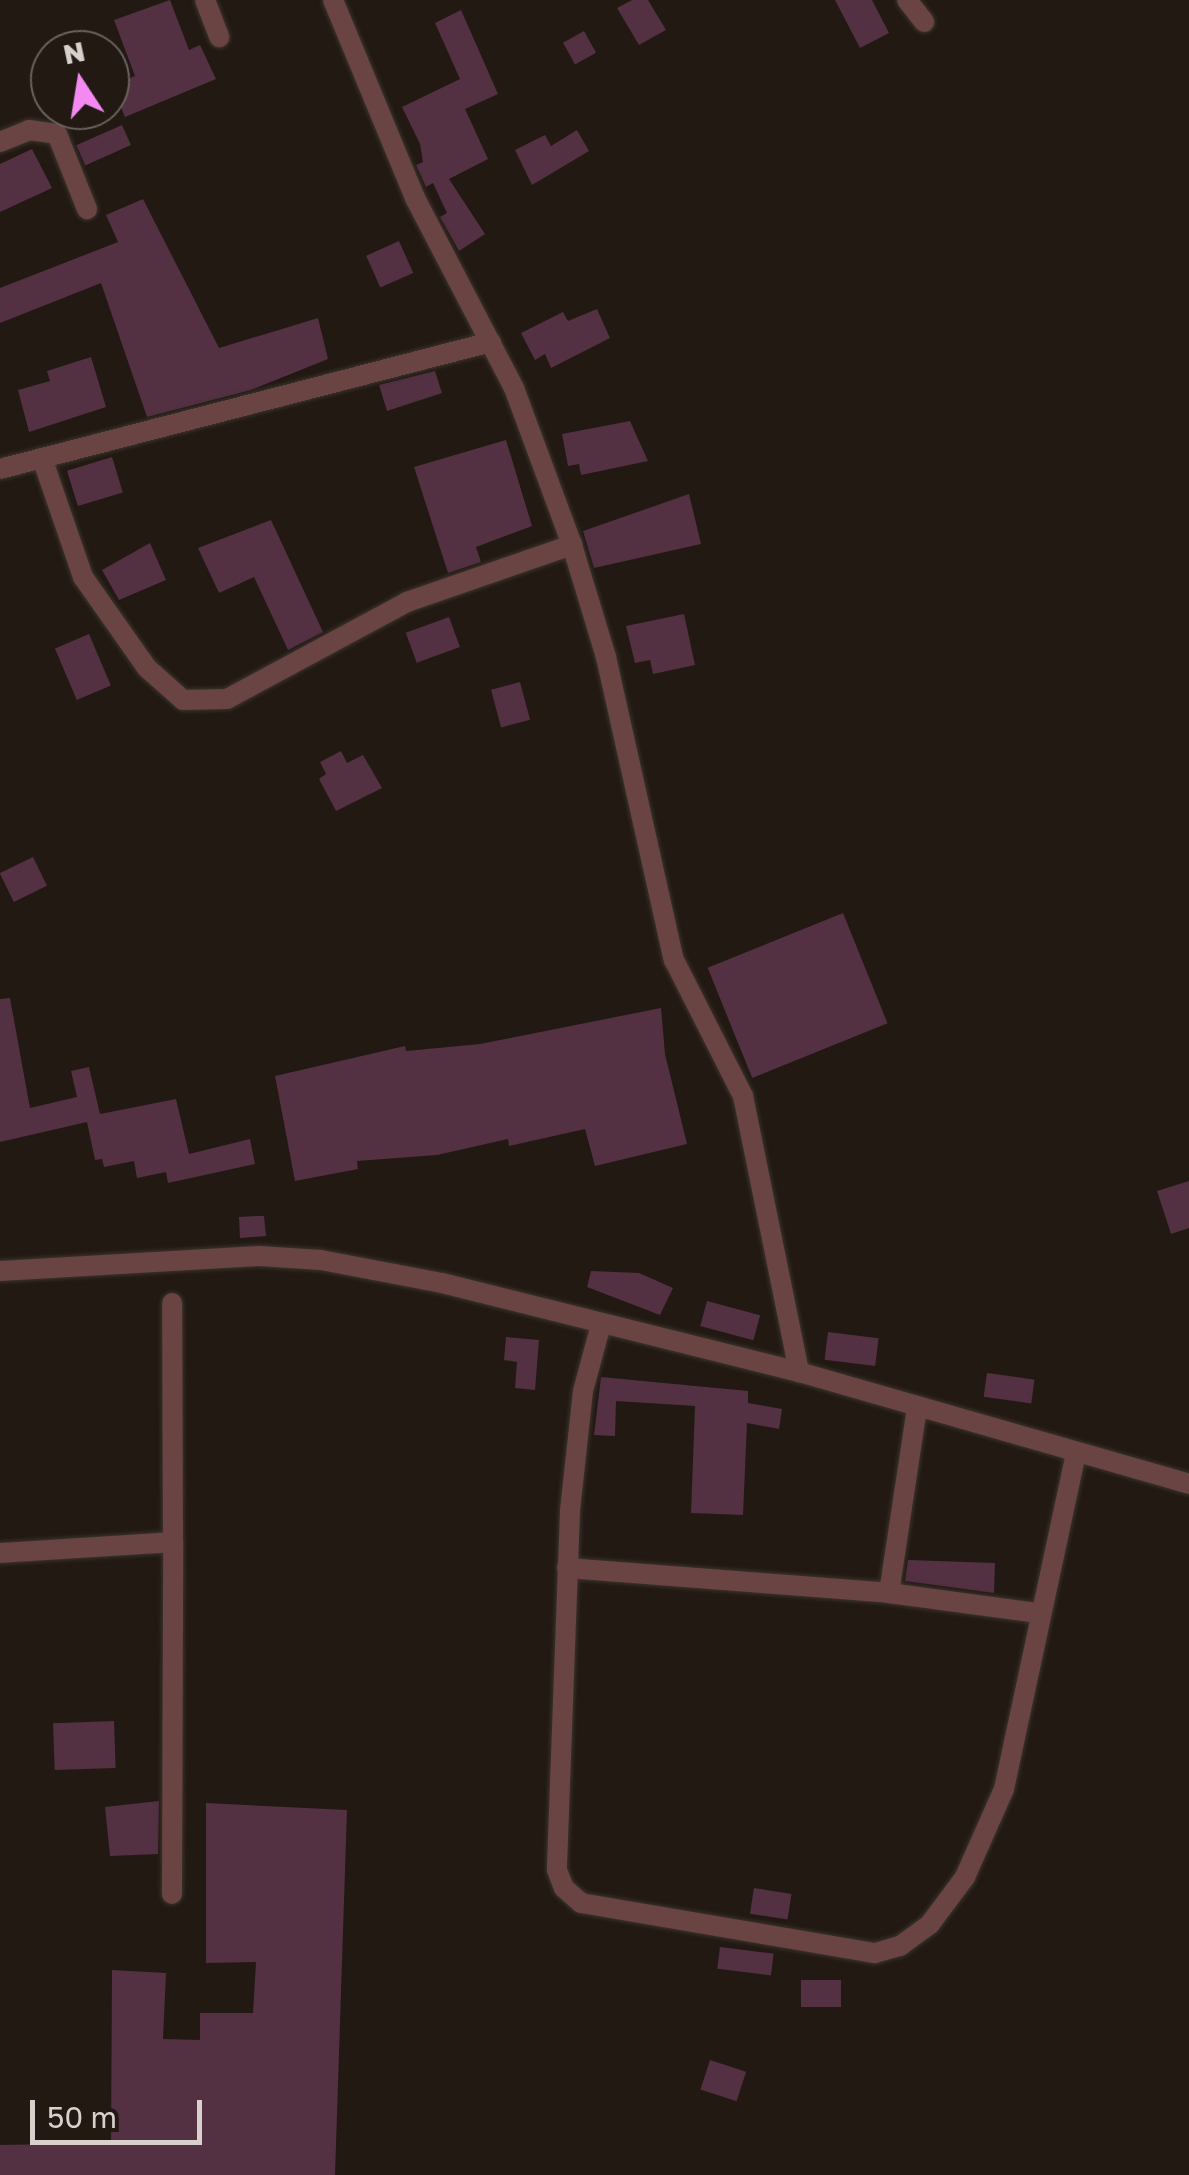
<!DOCTYPE html>
<style>
body{margin:0}
#map{position:relative;width:1189px;height:2175px;overflow:hidden;background:#221913;font-family:"Golos Text",sans-serif}
div>[style]{position:absolute}
[style*='--x']{left:calc(var(--x)*1px);top:calc(var(--y)*1px);width:calc(var(--w)*1px);rotate:calc(var(--a)*1deg)}
.building>*{inset:0;background:#533042;transform-origin:0 0}
.roads{filter:drop-shadow(0 0 2px #3b332d) drop-shadow(0 0 2px #3b332d)}
.minor>*{height:20px;margin:-10px;padding:0 10px;transform-origin:10px;border-radius:10px;background:#694442}
span{translate:-50% -50%;white-space:nowrap;text-align:center;line-height:1.15;-webkit-text-stroke:8px #221913;paint-order:stroke}
.north{position:absolute;left:30px;top:30px;width:100px;height:100px;box-sizing:border-box;background:#221913;border:2px solid #6a625d;border-radius:50%;rotate:348deg;font-size:28px;font-weight:700;line-height:40px;text-align:center;color:#d7d0cd}
.north::after{content:'';display:block;margin:auto;width:35px;height:45px;background:#f389f1;clip-path:polygon(50% 0,100% 100%,50% 72%,0 100%)}
.scale{position:absolute;left:30px;top:2100px;width:172px;height:45px;box-sizing:border-box;border:5px solid #d7d0cd;border-top:0;padding-left:12px;font-size:30px;line-height:35px;white-space:nowrap;color:#d7d0cd;-webkit-text-stroke:8px #221913;paint-order:stroke}
</style>
<div id="map">
<div class="building">
<i style="clip-path:polygon(170px 0,189px 50px,200px 45px,216px 79px,125px 117px,112px 86px,135px 76px,114px 20px)"></i>
<i style="clip-path:polygon(632px 0,648px 0,666px 30px,639px 45px,617px 8px)"></i>
<i style="clip-path:polygon(835px 0,872px 0,889px 33px,860px 48px)"></i>
<i style="clip-path:polygon(461px 10px,498px 94px,465px 109px,488px 159px,449px 179px,485px 234px,459px 251px,440px 217px,447px 213px,433px 183px,426px 187px,416px 165px,423px 162px,420px 144px,402px 107px,460px 79px,435px 23px)"></i>
<i style="left:584px;top:31px;width:25px;height:24px;rotate:61deg"></i>
<i style="left:122px;top:125px;width:22px;height:50px;rotate:66deg"></i>
<i style="clip-path:polygon(577px 130px,589px 151px,532px 185px,515px 150px,545px 135px,551px 146px)"></i>
<i style="clip-path:polygon(32px 149px,52px 188px,0 212px,0 164px)"></i>
<i style="clip-path:polygon(143px 199px,219px 348px,318px 318px,328px 359px,251px 390px,147px 417px,101px 283px,0 323px,0 288px,118px 242px,106px 215px)"></i>
<i style="left:399px;top:241px;width:35px;height:36px;rotate:66deg"></i>
<i style="clip-path:polygon(597px 309px,610px 338px,551px 368px,545px 354px,535px 360px,521px 333px,563px 312px,568px 321px)"></i>
<i style="clip-path:polygon(91px 357px,106px 407px,29px 432px,18px 390px,50px 381px,47px 371px)"></i>
<i style="clip-path:polygon(435px 371px,442px 393px,387px 411px,379px 385px)"></i>
<i style="clip-path:polygon(630px 421px,648px 461px,581px 475px,579px 464px,568px 466px,562px 434px)"></i>
<i style="clip-path:polygon(506px 440px,532px 526px,476px 547px,481px 562px,448px 573px,414px 467px)"></i>
<i style="left:112px;top:457px;width:37px;height:47px;rotate:73deg"></i>
<i style="clip-path:polygon(689px 494px,701px 544px,594px 568px,583px 531px)"></i>
<i style="clip-path:polygon(271px 520px,323px 632px,288px 650px,254px 577px,219px 593px,198px 548px)"></i>
<i style="clip-path:polygon(150px 543px,166px 580px,119px 600px,102px 570px)"></i>
<i style="clip-path:polygon(684px 614px,695px 665px,653px 674px,650px 660px,635px 663px,626px 626px)"></i>
<i style="left:449px;top:617px;width:32px;height:46px;rotate:70deg"></i>
<i style="left:89px;top:634px;width:56px;height:37px;rotate:67deg"></i>
<i style="left:520px;top:682px;width:39px;height:30px;rotate:75deg"></i>
<i style="clip-path:polygon(341px 751px,347px 763px,363px 755px,382px 788px,336px 811px,319px 779px,326px 774px,320px 762px)"></i>
<i style="left:33px;top:857px;width:32px;height:37px;rotate:64deg"></i>
<i style="left:843px;top:913px;width:119px;height:146px;rotate:68deg"></i>
<i style="clip-path:polygon(10px 998px,30px 1108px,77px 1097px,71px 1071px,89px 1067px,100px 1114px,176px 1099px,189px 1154px,250px 1139px,255px 1164px,168px 1183px,166px 1172px,137px 1178px,134px 1161px,104px 1167px,102px 1159px,95px 1160px,87px 1122px,0 1142px,0 999px)"></i>
<i style="clip-path:polygon(661px 1008px,665px 1054px,687px 1144px,595px 1166px,585px 1129px,509px 1146px,508px 1139px,437px 1155px,357px 1161px,358px 1169px,295px 1181px,275px 1076px,405px 1046px,406px 1051px,480px 1044px)"></i>
<i style="clip-path:polygon(1189px 1181px,1189px 1228px,1171px 1234px,1157px 1191px)"></i>
<i style="clip-path:polygon(255px 1216px,264px 1216px,266px 1236px,240px 1238px,239px 1217px)"></i>
<i style="clip-path:polygon(591px 1271px,639px 1273px,673px 1288px,660px 1315px,587px 1287px)"></i>
<i style="left:707px;top:1301px;width:55px;height:26px;rotate:15deg"></i>
<i style="left:828px;top:1332px;width:51px;height:28px;rotate:7deg"></i>
<i style="clip-path:polygon(506px 1337px,539px 1340px,535px 1390px,515px 1388px,517px 1362px,504px 1360px)"></i>
<i style="left:987px;top:1373px;width:48px;height:24px;rotate:8deg"></i>
<i style="clip-path:polygon(601px 1377px,748px 1391px,748px 1403px,782px 1409px,779px 1429px,747px 1423px,743px 1515px,691px 1513px,695px 1406px,616px 1401px,615px 1436px,594px 1435px)"></i>
<i style="clip-path:polygon(908px 1560px,995px 1563px,994px 1593px,905px 1581px)"></i>
<i style="left:114px;top:1721px;width:47px;height:61px;rotate:88deg"></i>
<i style="clip-path:polygon(159px 1801px,158px 1854px,110px 1856px,105px 1807px)"></i>
<i style="clip-path:polygon(206px 1803px,347px 1810px,335px 2175px,0 2175px,0 2145px,111px 2143px,112px 1970px,166px 1973px,163px 2039px,200px 2040px,200px 2013px,253px 2013px,256px 1962px,206px 1963px)"></i>
<i style="left:754px;top:1888px;width:38px;height:26px;rotate:9deg"></i>
<i style="left:720px;top:1947px;width:54px;height:22px;rotate:7deg"></i>
<i style="left:801px;top:1980px;width:40px;height:27px"></i>
<i style="left:710px;top:2060px;width:38px;height:31px;rotate:18deg"></i>
</div>
<div class="roads">
<div class="minor">
<i style="--x:205;--y:0;--w:40;--a:69"></i>
<i style="--x:333;--y:0;--w:214;--a:67.5"></i>
<i style="--x:415;--y:198;--w:214;--a:62.5"></i>
<i style="--x:514;--y:388;--w:167;--a:69.7"></i>
<i style="--x:572;--y:545;--w:117;--a:73.1"></i>
<i style="--x:606;--y:657;--w:311;--a:77.4"></i>
<i style="--x:674;--y:960;--w:153;--a:63.1"></i>
<i style="--x:743;--y:1096;--w:282;--a:78.5"></i>
<i style="--x:907;--y:0;--w:28;--a:52"></i>
<i style="--x:0;--y:142;--w:31;--a:-22"></i>
<i style="--x:29;--y:130;--w:28;--a:8"></i>
<i style="--x:57;--y:134;--w:81;--a:68.2"></i>
<i style="--x:42;--y:458;--w:126;--a:71"></i>
<i style="--x:83;--y:577;--w:111;--a:54.9"></i>
<i style="--x:147;--y:668;--w:48;--a:41.6"></i>
<i style="--x:183;--y:700;--w:44;--a:-1.3"></i>
<i style="--x:227;--y:699;--w:204;--a:-28.3"></i>
<i style="--x:407;--y:602;--w:175;--a:-19.1"></i>
<i style="--x:0;--y:469;--w:507;--a:-14.5"></i>
<i style="--x:0;--y:1271;--w:259;--a:-3.3"></i>
<i style="--x:259;--y:1256;--w:62;--a:3.7"></i>
<i style="--x:321;--y:1260;--w:123;--a:10.8"></i>
<i style="--x:442;--y:1283;--w:368;--a:14"></i>
<i style="--x:799;--y:1372;--w:406;--a:16"></i>
<i style="--x:600;--y:1328;--w:65;--a:105.1"></i>
<i style="--x:583;--y:1391;--w:121;--a:96.2"></i>
<i style="--x:570;--y:1511;--w:359;--a:92.1"></i>
<i style="--x:557;--y:1870;--w:19;--a:69"></i>
<i style="--x:564;--y:1888;--w:23;--a:41"></i>
<i style="--x:581;--y:1903;--w:298;--a:9.7"></i>
<i style="--x:875;--y:1953;--w:26;--a:-16"></i>
<i style="--x:900;--y:1946;--w:37;--a:-36"></i>
<i style="--x:930;--y:1924;--w:59;--a:-53.3"></i>
<i style="--x:965;--y:1877;--w:96;--a:-66.1"></i>
<i style="--x:1004;--y:1789;--w:344;--a:-77.9"></i>
<i style="--x:0;--y:1553;--w:173;--a:-3.6"></i>
<i style="--x:173;--y:1542;--w:239;--a:-90.2"></i>
<i style="--x:567;--y:1568;--w:323;--a:4.4"></i>
<i style="--x:889;--y:1593;--w:149;--a:7.7"></i>
<i style="--x:889;--y:1593;--w:188;--a:-81.4"></i>
<i style="--x:172;--y:1894;--w:352;--a:-89.8"></i>
</div>
</div>
<div class="north">N</div>
<div class="scale">50 m</div>
</div>
